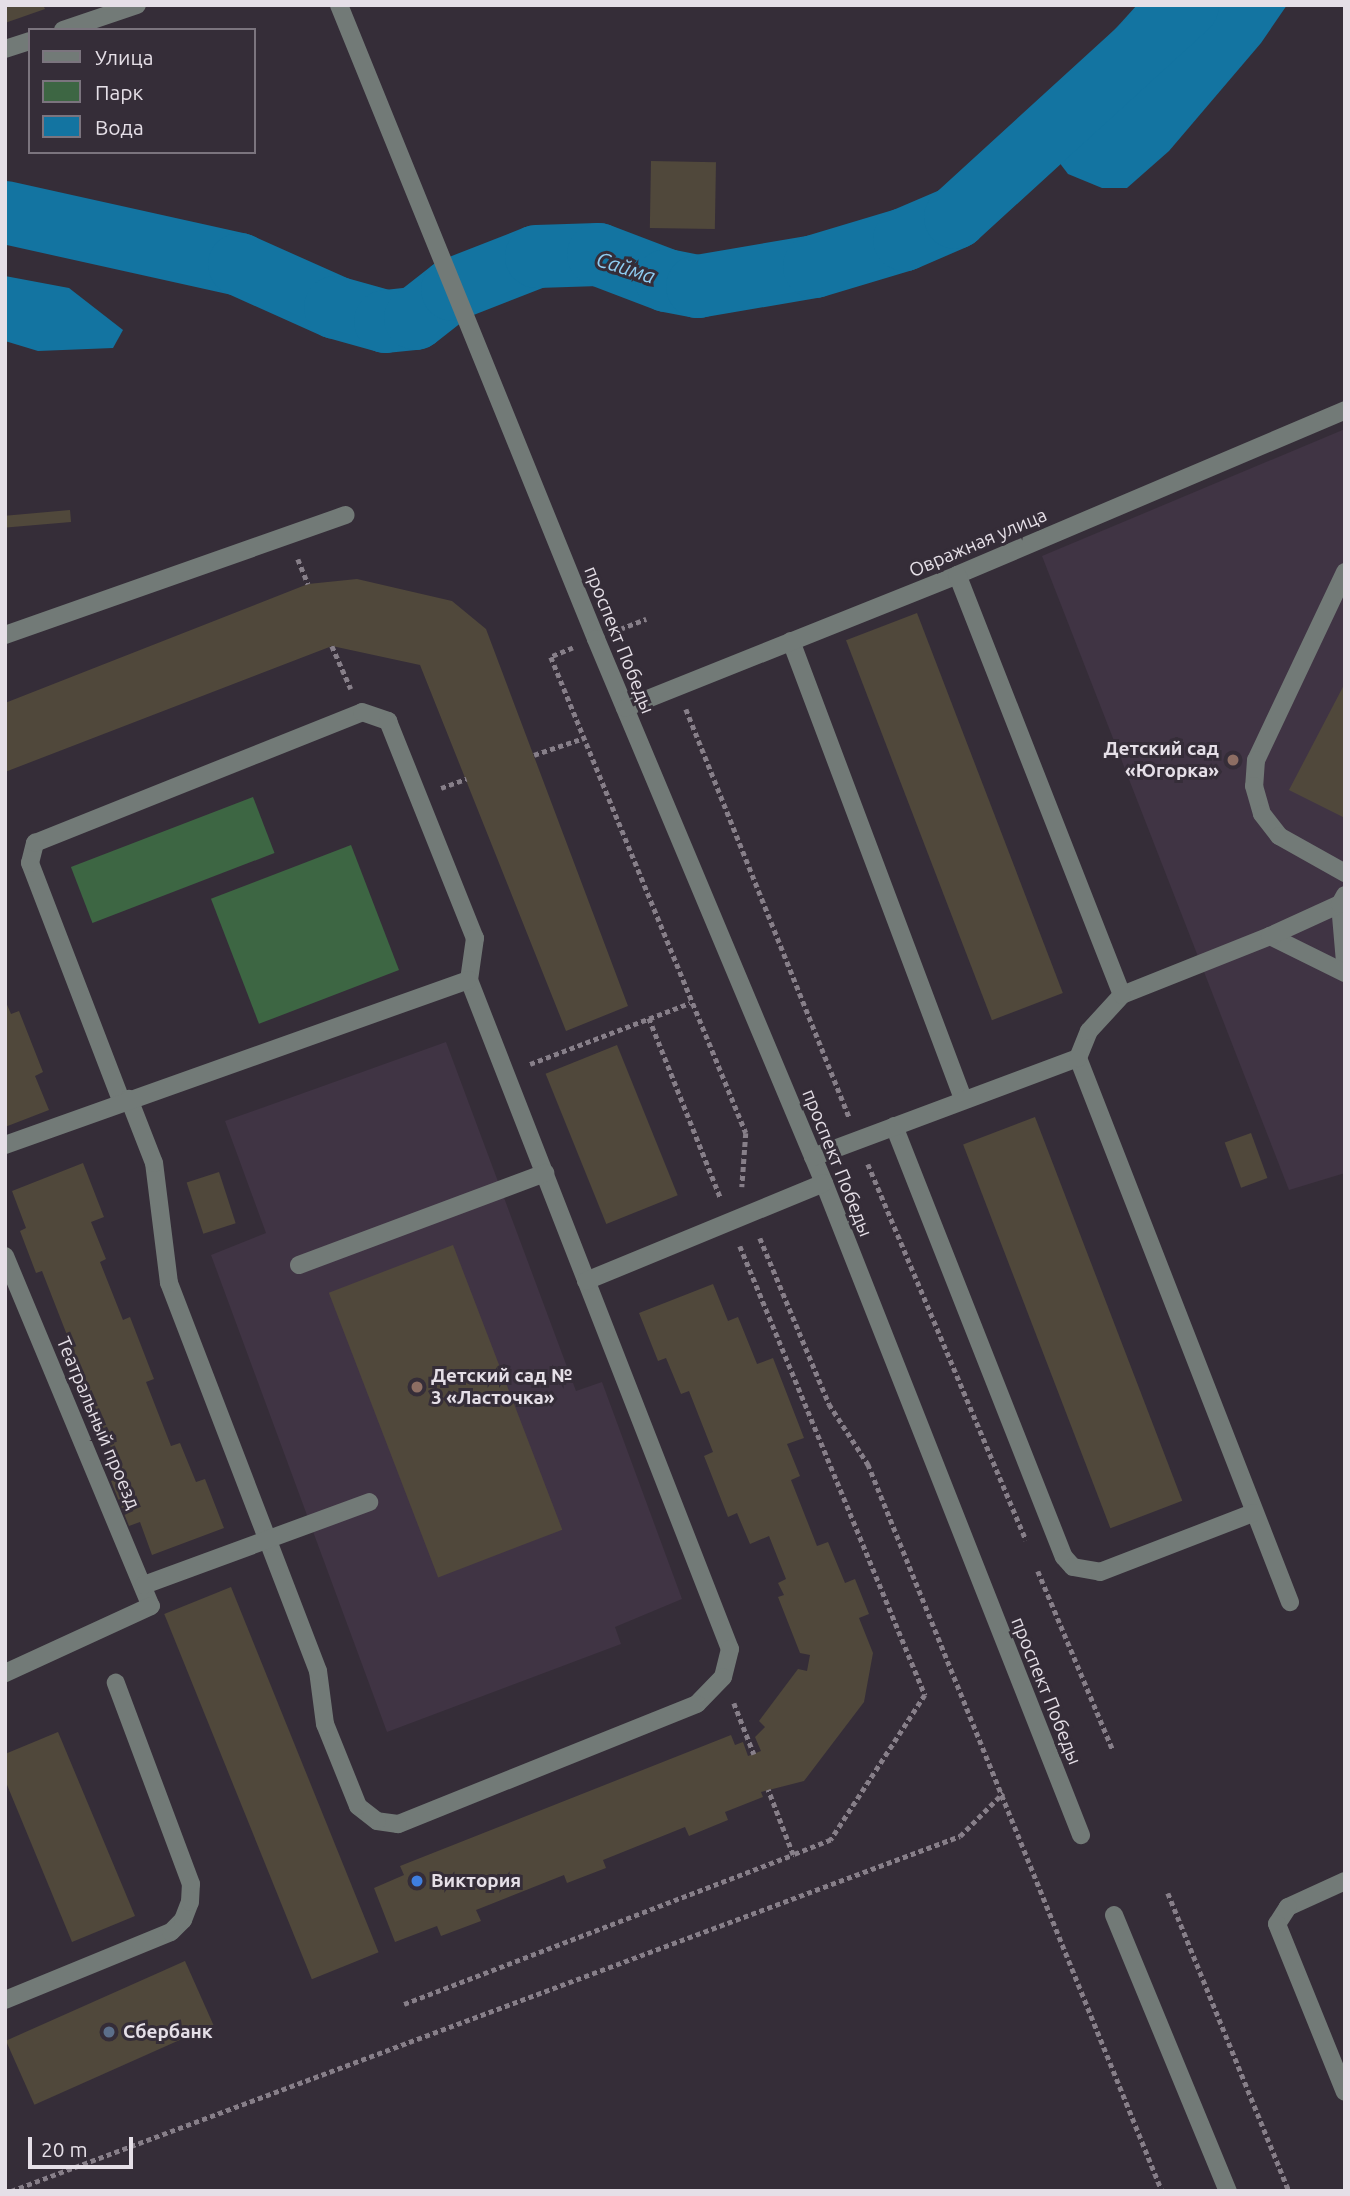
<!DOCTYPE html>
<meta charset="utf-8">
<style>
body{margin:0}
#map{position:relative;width:1350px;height:2196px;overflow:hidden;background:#352d38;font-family:Ubuntu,sans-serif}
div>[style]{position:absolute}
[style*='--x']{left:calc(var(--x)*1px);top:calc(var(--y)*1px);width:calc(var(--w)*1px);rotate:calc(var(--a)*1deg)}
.built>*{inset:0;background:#403444}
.green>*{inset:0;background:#3d6643;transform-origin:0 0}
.water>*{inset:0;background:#1374a1}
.river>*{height:63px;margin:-31.5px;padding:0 31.5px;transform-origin:31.5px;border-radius:31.5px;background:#1374a1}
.building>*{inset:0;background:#50483b;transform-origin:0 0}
.path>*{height:4.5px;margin-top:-2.25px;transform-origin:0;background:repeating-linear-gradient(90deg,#877f89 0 5px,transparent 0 8.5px)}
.minor>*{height:18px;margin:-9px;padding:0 9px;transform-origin:9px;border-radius:9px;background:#727a77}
.dots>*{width:19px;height:19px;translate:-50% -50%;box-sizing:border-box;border:4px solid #352d38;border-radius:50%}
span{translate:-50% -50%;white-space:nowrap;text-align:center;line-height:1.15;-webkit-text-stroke:6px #352d38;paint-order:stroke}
.street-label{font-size:19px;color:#e5dfe7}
.poi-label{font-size:19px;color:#e5dfe7;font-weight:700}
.right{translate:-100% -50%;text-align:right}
.left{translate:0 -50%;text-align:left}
.water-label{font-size:21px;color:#8fcdf2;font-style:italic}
.frame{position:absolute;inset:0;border:7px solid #e5dfe7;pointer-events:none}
.legend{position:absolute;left:28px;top:28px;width:228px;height:126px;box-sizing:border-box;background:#352d38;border:2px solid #7b747e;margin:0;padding:9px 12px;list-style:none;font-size:21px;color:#e5dfe7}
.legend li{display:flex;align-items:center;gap:14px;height:35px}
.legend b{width:35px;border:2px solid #7b747e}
.scale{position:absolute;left:28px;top:2137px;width:105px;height:32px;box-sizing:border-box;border:4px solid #e5dfe7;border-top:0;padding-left:9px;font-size:21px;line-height:24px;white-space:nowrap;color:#e5dfe7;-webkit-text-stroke:5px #352d38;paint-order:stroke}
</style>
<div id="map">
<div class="built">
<i style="clip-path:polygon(1345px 429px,1345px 1173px,1289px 1190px,1042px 556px)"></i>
<i style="clip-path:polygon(446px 1042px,576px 1391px,602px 1382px,682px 1599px,615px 1627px,621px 1644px,387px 1732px,211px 1255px,266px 1233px,225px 1121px)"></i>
</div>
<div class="green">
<i style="left:253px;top:797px;width:60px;height:195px;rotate:69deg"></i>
<i style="left:351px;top:845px;width:134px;height:150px;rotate:69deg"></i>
</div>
<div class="water">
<i style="clip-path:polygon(1137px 5px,1287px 5px,1261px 43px,1169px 151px,1127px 188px,1102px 188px,1068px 174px,1043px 141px,1043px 118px,1062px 88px)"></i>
<i style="clip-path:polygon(5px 276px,69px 288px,123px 330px,113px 348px,38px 351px,5px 341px)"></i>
</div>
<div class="river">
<i style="--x:5;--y:212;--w:240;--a:12.5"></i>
<i style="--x:239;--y:264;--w:105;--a:24.1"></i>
<i style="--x:335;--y:307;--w:52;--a:15.6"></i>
<i style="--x:385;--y:321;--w:30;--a:-6"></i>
<i style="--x:415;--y:318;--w:47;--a:-38.1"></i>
<i style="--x:452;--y:289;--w:90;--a:-21.4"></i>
<i style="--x:536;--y:256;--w:62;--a:-1.8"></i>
<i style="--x:598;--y:254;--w:73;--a:20.9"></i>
<i style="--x:666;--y:280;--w:32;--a:11"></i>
<i style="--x:697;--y:286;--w:119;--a:-9.7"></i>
<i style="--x:814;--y:266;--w:94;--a:-16.7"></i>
<i style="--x:904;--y:239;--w:56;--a:-23.3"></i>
<i style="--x:955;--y:217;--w:314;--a:-42.4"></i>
</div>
<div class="building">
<i style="clip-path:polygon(5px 5px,43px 5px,45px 9px,5px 23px)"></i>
<i style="left:651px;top:161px;width:65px;height:67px;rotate:1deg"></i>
<i style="left:70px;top:510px;width:12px;height:65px;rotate:85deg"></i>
<i style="clip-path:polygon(357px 579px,452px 601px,486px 629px,628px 1006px,566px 1031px,420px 665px,332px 646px,5px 772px,5px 703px,308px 584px)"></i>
<i style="left:917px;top:613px;width:407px;height:76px;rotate:69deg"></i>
<i style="clip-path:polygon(1345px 683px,1345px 818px,1289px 790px)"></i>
<i style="clip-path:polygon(5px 1000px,11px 1014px,19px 1011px,43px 1072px,35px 1076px,49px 1110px,5px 1127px)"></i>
<i style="left:617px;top:1045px;width:162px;height:77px;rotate:68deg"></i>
<i style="left:1035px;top:1117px;width:411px;height:77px;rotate:69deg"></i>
<i style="left:1251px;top:1133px;width:48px;height:28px;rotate:70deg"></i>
<i style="clip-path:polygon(83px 1163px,104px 1217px,91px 1222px,106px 1259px,100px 1262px,123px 1320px,130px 1317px,154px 1379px,146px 1382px,171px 1446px,180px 1443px,196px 1482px,205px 1479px,224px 1528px,152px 1555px,140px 1522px,129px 1526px,111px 1481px,122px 1477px,89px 1391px,80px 1394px,65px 1356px,74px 1353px,42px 1271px,36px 1273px,20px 1231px,26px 1228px,12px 1191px)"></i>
<i style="left:219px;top:1172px;width:54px;height:34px;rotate:72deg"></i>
<i style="left:453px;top:1245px;width:305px;height:133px;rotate:69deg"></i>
<i style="clip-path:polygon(713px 1284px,728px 1321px,738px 1317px,757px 1364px,773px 1358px,804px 1438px,787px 1444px,800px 1476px,791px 1480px,817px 1546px,828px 1542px,845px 1583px,855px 1579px,869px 1614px,859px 1618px,873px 1653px,864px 1702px,804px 1781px,761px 1792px,763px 1797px,725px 1812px,728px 1820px,689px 1836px,685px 1827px,603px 1860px,606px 1868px,567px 1883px,564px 1875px,476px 1910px,481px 1921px,441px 1936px,437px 1926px,395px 1942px,374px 1888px,404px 1875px,400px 1866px,731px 1735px,735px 1745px,743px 1742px,748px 1756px,761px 1751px,755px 1737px,765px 1727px,759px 1721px,798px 1669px,807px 1671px,810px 1655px,800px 1653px,778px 1597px,784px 1595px,778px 1583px,786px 1579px,769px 1536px,750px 1544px,737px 1513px,728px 1517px,704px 1456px,713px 1452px,689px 1391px,681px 1394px,666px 1358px,658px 1361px,639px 1313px)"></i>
<i style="left:231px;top:1587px;width:394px;height:72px;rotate:68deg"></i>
<i style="clip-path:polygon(58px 1732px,135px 1916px,72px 1942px,5px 1780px,5px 1754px)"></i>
<i style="left:185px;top:1961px;width:70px;height:196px;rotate:66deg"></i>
</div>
<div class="path">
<i style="--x:298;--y:559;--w:27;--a:68"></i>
<i style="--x:620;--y:629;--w:28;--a:-21"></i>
<i style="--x:332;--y:646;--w:47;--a:66.2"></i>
<i style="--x:573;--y:648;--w:24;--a:158"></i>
<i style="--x:551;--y:657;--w:514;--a:67.72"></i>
<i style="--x:746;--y:1133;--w:54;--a:94.2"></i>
<i style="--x:686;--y:709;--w:439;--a:68.2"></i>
<i style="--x:534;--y:755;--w:53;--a:-18.8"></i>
<i style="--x:441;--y:788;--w:27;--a:-20"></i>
<i style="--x:649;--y:1018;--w:195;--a:68.3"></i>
<i style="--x:530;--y:1064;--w:171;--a:-20.9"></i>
<i style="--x:868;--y:1164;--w:408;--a:67.2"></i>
<i style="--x:760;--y:1238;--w:180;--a:67.4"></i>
<i style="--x:829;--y:1404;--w:72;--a:57"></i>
<i style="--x:868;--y:1464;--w:784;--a:67.98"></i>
<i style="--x:740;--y:1246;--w:486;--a:67.6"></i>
<i style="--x:925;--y:1695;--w:173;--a:123"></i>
<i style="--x:831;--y:1840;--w:41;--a:158.5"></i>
<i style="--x:1038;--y:1571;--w:194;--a:67.3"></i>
<i style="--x:734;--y:1703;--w:55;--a:68.6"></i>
<i style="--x:1168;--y:1893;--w:322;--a:67.9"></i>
<i style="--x:404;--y:2004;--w:417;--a:-21"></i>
<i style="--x:793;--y:1855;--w:70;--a:-111"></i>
<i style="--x:11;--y:2191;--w:1013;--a:-20.51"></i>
<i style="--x:960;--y:1836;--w:61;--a:-45"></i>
</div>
<div class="minor">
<i style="--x:339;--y:5;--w:684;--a:67.93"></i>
<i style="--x:596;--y:639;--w:590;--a:67.26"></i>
<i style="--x:824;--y:1183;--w:701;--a:68.49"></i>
<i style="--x:63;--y:30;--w:78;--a:-18.7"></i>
<i style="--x:5;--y:49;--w:26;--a:-18"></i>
<i style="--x:1345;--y:572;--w:208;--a:115.3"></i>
<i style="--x:1256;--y:760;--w:26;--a:94"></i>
<i style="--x:1254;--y:786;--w:29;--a:74"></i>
<i style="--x:1262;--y:814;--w:28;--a:52"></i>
<i style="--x:1279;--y:836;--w:76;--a:29.3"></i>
<i style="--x:5;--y:635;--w:361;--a:-19.4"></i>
<i style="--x:791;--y:641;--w:489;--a:69.4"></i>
<i style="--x:625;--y:708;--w:358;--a:-21.8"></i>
<i style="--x:957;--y:575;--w:422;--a:-23"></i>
<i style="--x:1340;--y:904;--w:58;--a:85.1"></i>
<i style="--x:1270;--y:936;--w:84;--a:26.3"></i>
<i style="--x:1122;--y:995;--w:159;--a:-21.7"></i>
<i style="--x:1270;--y:936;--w:77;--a:-24.6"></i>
<i style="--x:1340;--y:904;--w:10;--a:-61"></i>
<i style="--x:1078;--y:1058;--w:584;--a:68.71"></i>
<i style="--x:121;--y:1100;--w:254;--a:-111"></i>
<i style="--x:30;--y:863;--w:21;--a:-76"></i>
<i style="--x:35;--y:843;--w:352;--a:-21.8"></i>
<i style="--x:362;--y:712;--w:28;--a:19"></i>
<i style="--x:388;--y:721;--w:234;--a:68.2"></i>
<i style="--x:475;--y:938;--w:42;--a:98.1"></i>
<i style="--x:469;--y:980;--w:718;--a:68.69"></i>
<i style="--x:730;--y:1649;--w:29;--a:104"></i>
<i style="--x:723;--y:1677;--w:37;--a:134"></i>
<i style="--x:697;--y:1704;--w:322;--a:158.1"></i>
<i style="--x:398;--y:1824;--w:21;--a:-172"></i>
<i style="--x:377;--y:1821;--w:24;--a:-142"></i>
<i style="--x:358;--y:1806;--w:88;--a:-111.9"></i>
<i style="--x:325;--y:1724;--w:53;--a:-97.5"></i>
<i style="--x:318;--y:1671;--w:416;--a:-111"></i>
<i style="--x:169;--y:1283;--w:121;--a:-97.1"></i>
<i style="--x:154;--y:1163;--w:69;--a:-111.3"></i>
<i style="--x:894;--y:1126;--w:463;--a:68.5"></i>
<i style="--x:1064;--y:1557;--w:13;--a:48"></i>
<i style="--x:1073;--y:1567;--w:27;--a:10"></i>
<i style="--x:1100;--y:1572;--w:164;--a:-21.1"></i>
<i style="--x:5;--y:1145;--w:492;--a:-19.6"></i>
<i style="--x:813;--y:1157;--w:283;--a:-20.5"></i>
<i style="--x:1078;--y:1058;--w:29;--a:-68"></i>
<i style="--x:1089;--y:1031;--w:49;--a:-47.5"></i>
<i style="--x:1122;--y:995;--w:451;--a:-111.4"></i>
<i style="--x:5;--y:1256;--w:379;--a:67.4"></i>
<i style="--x:151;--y:1606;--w:161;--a:155.3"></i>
<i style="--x:299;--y:1265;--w:263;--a:-20.5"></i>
<i style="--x:586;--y:1281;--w:257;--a:-22.4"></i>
<i style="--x:144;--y:1585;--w:240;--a:-20.2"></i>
<i style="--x:1345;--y:1881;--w:63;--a:155.5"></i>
<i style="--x:1288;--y:1907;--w:20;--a:123"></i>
<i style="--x:1277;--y:1924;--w:181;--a:68"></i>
<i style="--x:1114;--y:1915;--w:299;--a:67.6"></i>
<i style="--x:5;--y:2000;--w:179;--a:-22.3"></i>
<i style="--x:171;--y:1932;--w:17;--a:-45"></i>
<i style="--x:183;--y:1920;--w:19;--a:-69"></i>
<i style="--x:190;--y:1902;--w:18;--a:-87"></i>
<i style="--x:191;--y:1884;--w:215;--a:-110.5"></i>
</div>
<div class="dots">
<i style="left:1233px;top:760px;background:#8d6e63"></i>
<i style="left:417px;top:1387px;background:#8d6e63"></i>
<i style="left:417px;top:1881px;background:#3f7fe0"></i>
<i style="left:109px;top:2032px;background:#5c6f8a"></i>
</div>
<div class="street-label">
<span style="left:978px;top:543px;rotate:-23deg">Овражная улица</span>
<span style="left:619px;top:640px;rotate:68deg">проспект Победы</span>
<span style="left:837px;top:1163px;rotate:68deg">проспект Победы</span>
<span style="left:98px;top:1423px;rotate:67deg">Театральный проезд</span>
<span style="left:1046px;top:1691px;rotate:68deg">проспект Победы</span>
</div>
<div class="poi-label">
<span class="right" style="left:1219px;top:760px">Детский сад<br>«Югорка»</span>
<span class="left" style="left:431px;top:1387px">Детский сад №<br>3 «Ласточка»</span>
<span class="left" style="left:431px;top:1881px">Виктория</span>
<span class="left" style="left:123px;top:2032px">Сбербанк</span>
</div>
<div class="water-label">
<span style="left:626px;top:267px;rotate:18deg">Сайма</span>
</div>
<div class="frame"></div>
<ul class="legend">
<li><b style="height:9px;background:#727a77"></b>Улица</li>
<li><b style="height:19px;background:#3d6643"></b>Парк</li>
<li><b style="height:19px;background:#1374a1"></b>Вода</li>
</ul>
<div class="scale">20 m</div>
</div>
